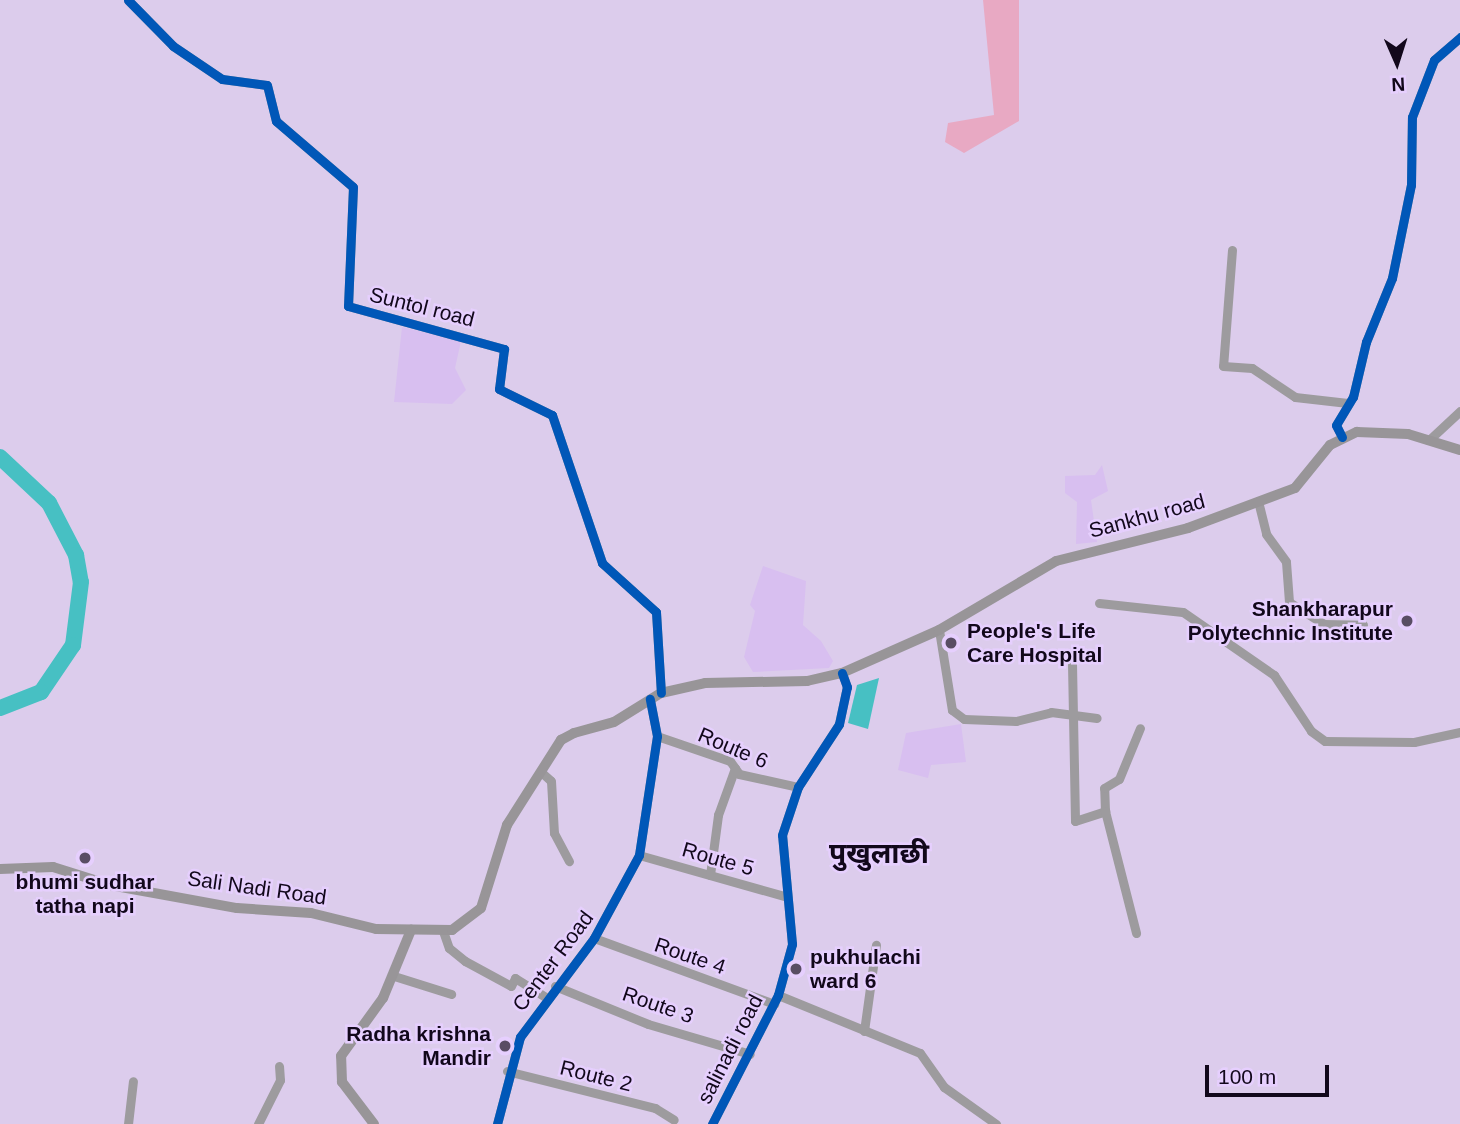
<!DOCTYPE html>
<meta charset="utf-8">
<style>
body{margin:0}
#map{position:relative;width:1460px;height:1124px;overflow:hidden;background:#dcccec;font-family:Helvetica,"Noto Sans Devanagari",sans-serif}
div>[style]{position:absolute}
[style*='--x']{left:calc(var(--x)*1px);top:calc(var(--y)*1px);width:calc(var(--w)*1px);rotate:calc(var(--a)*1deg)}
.built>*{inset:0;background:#d8bff0}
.green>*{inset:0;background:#e8a9c3}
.water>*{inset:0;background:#47c0c3}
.river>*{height:16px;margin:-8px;padding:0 8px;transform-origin:8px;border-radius:8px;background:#47c0c3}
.minor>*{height:9px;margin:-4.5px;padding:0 4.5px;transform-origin:4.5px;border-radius:4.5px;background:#9d9b9e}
.major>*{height:10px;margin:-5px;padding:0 5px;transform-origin:5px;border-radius:5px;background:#989598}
.cycleway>*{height:9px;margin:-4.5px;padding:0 4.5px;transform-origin:4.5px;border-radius:4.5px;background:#0057b8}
.dots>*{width:19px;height:19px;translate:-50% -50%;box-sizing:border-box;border:4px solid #e6cffe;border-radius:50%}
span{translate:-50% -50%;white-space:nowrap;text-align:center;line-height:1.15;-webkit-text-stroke:5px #e6cffe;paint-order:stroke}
.street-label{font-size:21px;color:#12081b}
.poi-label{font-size:21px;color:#12081b;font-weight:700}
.right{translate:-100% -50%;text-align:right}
.left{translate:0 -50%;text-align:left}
.district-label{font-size:28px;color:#12081b;font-weight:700}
.north{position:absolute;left:1362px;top:28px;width:70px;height:70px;-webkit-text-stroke:5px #e6cffe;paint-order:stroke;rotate:177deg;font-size:19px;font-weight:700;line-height:28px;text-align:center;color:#12081b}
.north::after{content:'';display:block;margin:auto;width:24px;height:32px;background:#12081b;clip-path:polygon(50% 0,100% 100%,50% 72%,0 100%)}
.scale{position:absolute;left:1205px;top:1065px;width:124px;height:32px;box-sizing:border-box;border:4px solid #12081b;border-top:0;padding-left:9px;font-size:21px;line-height:24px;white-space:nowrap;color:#12081b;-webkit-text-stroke:5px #e6cffe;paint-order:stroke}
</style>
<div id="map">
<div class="built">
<i style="clip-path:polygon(402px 327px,461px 341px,455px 368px,466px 390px,452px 404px,394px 402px)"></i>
<i style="clip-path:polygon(1102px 465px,1108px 491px,1091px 500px,1097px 542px,1076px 544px,1077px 502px,1065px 493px,1065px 476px,1095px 475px)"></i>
<i style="clip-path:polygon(763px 566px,806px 581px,803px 625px,821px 641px,833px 661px,829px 668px,753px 672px,744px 657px,755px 611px,750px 605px)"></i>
<i style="clip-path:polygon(961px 724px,966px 762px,931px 765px,928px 778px,898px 770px,906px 733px)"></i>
</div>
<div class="green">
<i style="clip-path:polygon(983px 0,1019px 0,1019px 121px,964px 153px,945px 142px,948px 123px,994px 115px)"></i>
</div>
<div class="water">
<i style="clip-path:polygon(879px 678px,868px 729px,848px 723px,857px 685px)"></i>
</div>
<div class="river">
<i style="--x:0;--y:457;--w:67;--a:43.2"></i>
<i style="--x:49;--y:503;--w:59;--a:62.6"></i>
<i style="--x:76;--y:555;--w:27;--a:80"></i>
<i style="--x:81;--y:582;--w:64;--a:97.2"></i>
<i style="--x:73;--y:645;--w:57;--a:124.2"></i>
<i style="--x:41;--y:692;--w:44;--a:158.7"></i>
</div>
<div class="minor">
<i style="--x:128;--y:0;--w:64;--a:45.6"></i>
<i style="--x:173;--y:46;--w:59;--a:34"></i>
<i style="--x:222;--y:79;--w:45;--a:7.6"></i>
<i style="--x:267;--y:85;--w:37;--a:76"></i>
<i style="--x:276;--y:121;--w:101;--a:40.6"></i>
<i style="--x:353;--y:187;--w:119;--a:92.4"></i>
<i style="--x:348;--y:306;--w:162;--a:15.4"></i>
<i style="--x:504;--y:349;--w:40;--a:97.1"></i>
<i style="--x:499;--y:389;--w:59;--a:26.1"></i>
<i style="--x:552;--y:415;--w:156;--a:71.3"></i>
<i style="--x:602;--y:563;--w:73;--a:42.2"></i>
<i style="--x:656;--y:612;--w:81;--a:86.5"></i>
<i style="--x:1232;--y:250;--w:116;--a:94.4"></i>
<i style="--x:1223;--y:366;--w:29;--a:4"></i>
<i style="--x:1252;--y:368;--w:52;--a:34"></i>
<i style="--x:1295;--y:397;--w:53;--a:6.5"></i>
<i style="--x:1342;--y:437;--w:13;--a:-117"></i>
<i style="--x:1336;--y:425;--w:33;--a:-59"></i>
<i style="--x:1353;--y:397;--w:57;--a:-76.7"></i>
<i style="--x:1366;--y:342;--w:69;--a:-67.9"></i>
<i style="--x:1392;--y:278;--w:95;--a:-78.5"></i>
<i style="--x:1411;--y:185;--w:68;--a:-89.2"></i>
<i style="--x:1412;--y:117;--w:61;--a:-68.9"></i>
<i style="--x:1434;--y:60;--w:35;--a:-41"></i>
<i style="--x:1430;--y:439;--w:41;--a:-43"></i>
<i style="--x:1258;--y:501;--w:34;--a:76"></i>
<i style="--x:1266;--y:534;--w:34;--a:54"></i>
<i style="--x:1286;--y:562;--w:40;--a:85.7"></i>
<i style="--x:1289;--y:602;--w:41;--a:32.2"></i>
<i style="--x:1324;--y:624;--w:39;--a:1"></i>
<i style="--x:1099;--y:603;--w:84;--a:6.1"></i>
<i style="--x:1183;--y:612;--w:111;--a:34.7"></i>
<i style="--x:1274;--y:675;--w:67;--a:56.5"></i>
<i style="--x:1311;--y:731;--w:17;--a:36"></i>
<i style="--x:1325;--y:741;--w:89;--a:0.6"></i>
<i style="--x:1414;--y:742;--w:47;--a:-12.3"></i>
<i style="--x:939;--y:630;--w:81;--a:80.8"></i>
<i style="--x:952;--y:710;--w:15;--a:37"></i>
<i style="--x:964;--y:719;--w:52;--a:2.2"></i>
<i style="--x:1016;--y:721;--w:36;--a:-14"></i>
<i style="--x:1051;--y:712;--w:46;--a:7.4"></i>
<i style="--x:1072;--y:664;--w:157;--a:88.9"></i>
<i style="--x:1075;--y:821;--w:32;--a:-18"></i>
<i style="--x:1105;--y:811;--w:23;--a:-92"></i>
<i style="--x:1104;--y:788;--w:17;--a:-31"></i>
<i style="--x:1119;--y:779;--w:55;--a:-67.6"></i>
<i style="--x:657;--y:736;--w:77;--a:18.9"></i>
<i style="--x:730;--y:761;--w:16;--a:55"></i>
<i style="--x:739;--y:774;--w:60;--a:12.4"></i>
<i style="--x:541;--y:772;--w:13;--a:42"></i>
<i style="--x:551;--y:781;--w:52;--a:86.7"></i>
<i style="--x:554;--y:833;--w:32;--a:62"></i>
<i style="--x:1105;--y:811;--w:126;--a:75.7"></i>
<i style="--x:639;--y:855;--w:154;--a:15.8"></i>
<i style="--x:710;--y:875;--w:61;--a:-82.4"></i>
<i style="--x:718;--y:815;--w:50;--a:-70.1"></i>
<i style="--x:443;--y:931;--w:18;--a:71"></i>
<i style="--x:449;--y:948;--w:21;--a:39"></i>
<i style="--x:465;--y:961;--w:52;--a:28.5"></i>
<i style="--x:511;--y:986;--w:9;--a:-63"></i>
<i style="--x:515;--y:978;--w:38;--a:32"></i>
<i style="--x:594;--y:938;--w:192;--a:20.1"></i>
<i style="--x:394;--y:976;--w:60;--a:17.5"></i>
<i style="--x:555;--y:986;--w:100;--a:22.2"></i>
<i style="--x:648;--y:1024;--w:106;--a:16.4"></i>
<i style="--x:778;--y:995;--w:153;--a:22.2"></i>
<i style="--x:920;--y:1053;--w:42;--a:54.8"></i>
<i style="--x:944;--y:1087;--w:64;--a:35.4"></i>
<i style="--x:864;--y:1031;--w:87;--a:-82.1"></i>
<i style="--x:507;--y:1071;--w:153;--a:14"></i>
<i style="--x:655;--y:1108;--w:22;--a:32"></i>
<i style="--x:128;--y:1124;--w:43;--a:-83.4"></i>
<i style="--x:258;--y:1124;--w:49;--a:-63.4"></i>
<i style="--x:280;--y:1080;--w:14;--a:-94"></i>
<i style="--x:497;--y:1124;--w:90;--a:-75.2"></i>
<i style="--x:520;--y:1037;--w:124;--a:-53.2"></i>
<i style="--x:594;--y:938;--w:94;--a:-61.5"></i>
<i style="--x:639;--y:855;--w:120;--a:-81.4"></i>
<i style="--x:657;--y:736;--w:38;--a:-101"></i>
<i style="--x:712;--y:1124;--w:145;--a:-62.9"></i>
<i style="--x:778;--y:995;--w:53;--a:-74.6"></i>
<i style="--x:792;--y:944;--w:109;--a:-95.2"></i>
<i style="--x:782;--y:835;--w:51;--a:-71.6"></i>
<i style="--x:798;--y:787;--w:75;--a:-56.9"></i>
<i style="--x:839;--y:724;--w:38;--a:-78"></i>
<i style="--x:847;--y:687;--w:15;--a:-110"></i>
</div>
<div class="major">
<i style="--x:0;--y:869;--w:53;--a:-2.2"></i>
<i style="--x:53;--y:867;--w:60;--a:17.5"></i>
<i style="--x:110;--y:885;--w:129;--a:10.3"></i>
<i style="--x:237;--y:908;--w:74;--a:3.9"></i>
<i style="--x:311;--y:913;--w:67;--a:13.8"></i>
<i style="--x:376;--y:929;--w:76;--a:0.8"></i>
<i style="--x:452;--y:930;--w:36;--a:-37"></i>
<i style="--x:481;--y:908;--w:87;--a:-72.6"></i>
<i style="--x:507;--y:825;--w:101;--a:-57.6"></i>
<i style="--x:561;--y:740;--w:15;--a:-28"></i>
<i style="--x:574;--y:733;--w:41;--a:-15.4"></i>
<i style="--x:614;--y:722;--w:55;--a:-31.7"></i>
<i style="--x:661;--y:693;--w:45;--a:-12.8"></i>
<i style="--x:705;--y:683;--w:102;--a:-1.1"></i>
<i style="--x:807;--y:681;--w:36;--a:-13"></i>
<i style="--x:842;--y:673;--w:106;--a:-23.9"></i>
<i style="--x:939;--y:630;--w:136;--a:-30.5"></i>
<i style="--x:1056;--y:561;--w:136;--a:-14"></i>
<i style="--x:1188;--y:528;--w:114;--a:-20.5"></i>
<i style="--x:1295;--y:488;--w:55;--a:-50.9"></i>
<i style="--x:1330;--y:445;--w:30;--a:-26"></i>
<i style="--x:1357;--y:432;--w:51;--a:2.2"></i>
<i style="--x:1408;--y:434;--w:54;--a:17.1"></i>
<i style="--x:374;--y:1124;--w:53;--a:-127.3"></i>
<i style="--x:342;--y:1082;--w:26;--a:-92"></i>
<i style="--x:341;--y:1056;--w:72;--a:-54.1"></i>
<i style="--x:383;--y:998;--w:74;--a:-67.6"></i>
</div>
<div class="cycleway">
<i style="--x:128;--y:0;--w:64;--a:45.6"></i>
<i style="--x:173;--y:46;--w:59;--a:34"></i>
<i style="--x:222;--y:79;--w:45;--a:7.6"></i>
<i style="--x:267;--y:85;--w:37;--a:76"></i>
<i style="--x:276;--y:121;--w:101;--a:40.6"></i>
<i style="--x:353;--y:187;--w:119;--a:92.4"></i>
<i style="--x:348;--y:306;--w:162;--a:15.4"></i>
<i style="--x:504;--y:349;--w:40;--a:97.1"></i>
<i style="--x:499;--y:389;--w:59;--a:26.1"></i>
<i style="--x:552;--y:415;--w:156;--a:71.3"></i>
<i style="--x:602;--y:563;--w:73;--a:42.2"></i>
<i style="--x:656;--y:612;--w:81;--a:86.5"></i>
<i style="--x:1342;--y:437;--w:13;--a:-117"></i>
<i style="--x:1336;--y:425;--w:33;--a:-59"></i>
<i style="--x:1353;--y:397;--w:57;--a:-76.7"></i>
<i style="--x:1366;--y:342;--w:69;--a:-67.9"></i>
<i style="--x:1392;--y:278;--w:95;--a:-78.5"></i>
<i style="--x:1411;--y:185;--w:68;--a:-89.2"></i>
<i style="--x:1412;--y:117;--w:61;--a:-68.9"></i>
<i style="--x:1434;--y:60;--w:35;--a:-41"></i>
<i style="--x:497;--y:1124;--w:90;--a:-75.2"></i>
<i style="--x:520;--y:1037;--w:124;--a:-53.2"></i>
<i style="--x:594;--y:938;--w:94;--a:-61.5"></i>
<i style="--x:639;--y:855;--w:120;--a:-81.4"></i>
<i style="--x:657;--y:736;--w:38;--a:-101"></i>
<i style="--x:712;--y:1124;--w:145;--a:-62.9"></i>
<i style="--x:778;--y:995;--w:53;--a:-74.6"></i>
<i style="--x:792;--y:944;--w:109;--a:-95.2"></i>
<i style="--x:782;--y:835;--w:51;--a:-71.6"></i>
<i style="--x:798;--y:787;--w:75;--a:-56.9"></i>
<i style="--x:839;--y:724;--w:38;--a:-78"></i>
<i style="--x:847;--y:687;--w:15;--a:-110"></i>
</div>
<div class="dots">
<i style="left:1407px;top:621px;background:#594d64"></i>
<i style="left:951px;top:643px;background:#594d64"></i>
<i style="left:85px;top:858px;background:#594d64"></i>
<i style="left:796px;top:969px;background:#594d64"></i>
<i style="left:505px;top:1046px;background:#594d64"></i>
</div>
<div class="street-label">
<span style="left:422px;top:307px;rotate:14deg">Suntol road</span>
<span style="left:1147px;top:516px;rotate:-15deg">Sankhu road</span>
<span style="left:733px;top:748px;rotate:23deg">Route 6</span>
<span style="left:718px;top:859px;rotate:16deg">Route 5</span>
<span style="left:257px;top:888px;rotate:8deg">Sali Nadi Road</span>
<span style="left:690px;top:956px;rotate:19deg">Route 4</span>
<span style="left:553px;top:961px;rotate:-53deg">Center Road</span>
<span style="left:658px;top:1005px;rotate:19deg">Route 3</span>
<span style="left:730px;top:1049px;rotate:-63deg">salinadi road</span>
<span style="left:596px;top:1076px;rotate:14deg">Route 2</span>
</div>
<div class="poi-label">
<span class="right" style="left:1393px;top:621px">Shankharapur<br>Polytechnic Institute</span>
<span class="left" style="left:967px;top:643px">People's Life<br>Care Hospital</span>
<span style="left:85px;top:894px">bhumi sudhar<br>tatha napi</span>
<span class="left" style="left:810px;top:969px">pukhulachi<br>ward 6</span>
<span class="right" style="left:491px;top:1046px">Radha krishna<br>Mandir</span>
</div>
<div class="district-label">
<span style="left:879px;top:854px">पुखुलाछी</span>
</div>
<div class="north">N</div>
<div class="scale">100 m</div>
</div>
